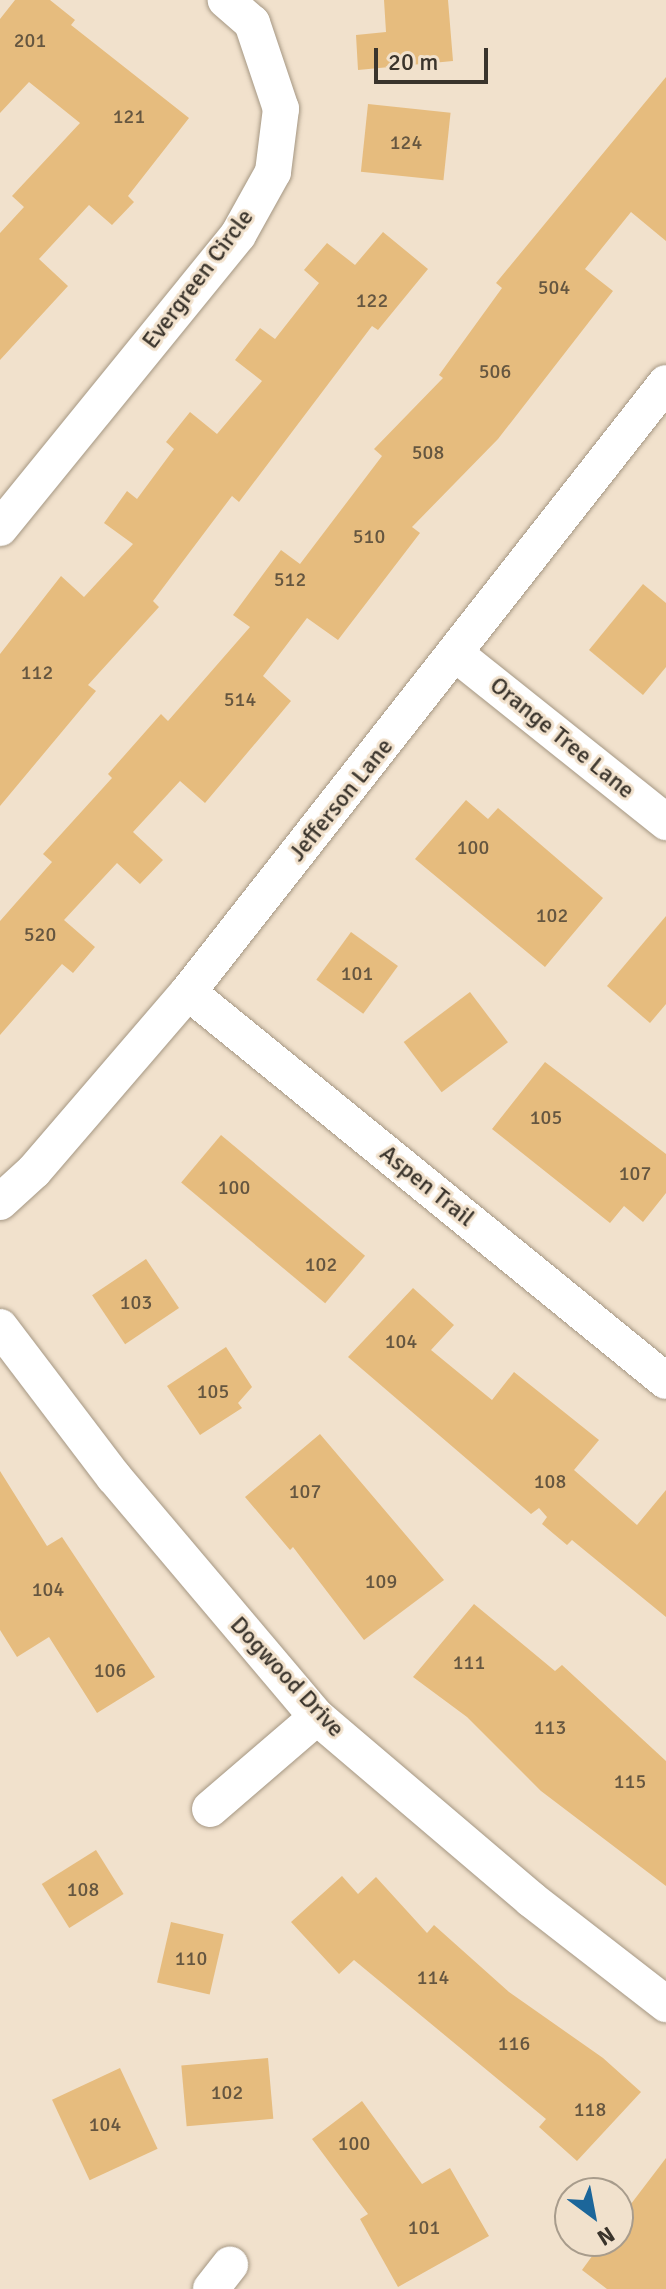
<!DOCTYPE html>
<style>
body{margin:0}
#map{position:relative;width:666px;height:2289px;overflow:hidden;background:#f1e1cc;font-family:Signika,sans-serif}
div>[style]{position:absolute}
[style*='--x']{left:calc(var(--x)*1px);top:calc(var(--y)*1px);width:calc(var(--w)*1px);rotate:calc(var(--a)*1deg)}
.building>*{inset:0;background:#e6bc7e;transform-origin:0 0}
.roads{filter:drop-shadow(0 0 2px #a59783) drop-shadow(0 0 2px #a59783)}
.minor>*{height:36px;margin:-18px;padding:0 18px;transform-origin:18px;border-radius:18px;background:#fff}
span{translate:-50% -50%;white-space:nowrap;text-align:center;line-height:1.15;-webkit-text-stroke:6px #f1e1cc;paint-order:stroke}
.number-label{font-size:20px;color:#655640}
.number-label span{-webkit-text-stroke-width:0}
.street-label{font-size:24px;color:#3a342c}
.north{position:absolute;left:554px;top:2177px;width:80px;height:80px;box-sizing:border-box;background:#f1e1cc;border:2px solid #a89c8c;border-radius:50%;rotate:148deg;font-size:22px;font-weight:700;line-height:32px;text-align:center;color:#3a342c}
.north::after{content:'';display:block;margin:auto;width:28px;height:36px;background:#1c669a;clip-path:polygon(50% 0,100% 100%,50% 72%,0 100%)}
.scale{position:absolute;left:374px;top:48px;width:114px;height:36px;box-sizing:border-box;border:4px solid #3a342c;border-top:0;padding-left:10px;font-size:24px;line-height:28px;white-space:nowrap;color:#3a342c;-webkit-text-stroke:6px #f1e1cc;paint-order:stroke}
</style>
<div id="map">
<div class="building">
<i style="clip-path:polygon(15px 0,50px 0,75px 20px,71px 25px,189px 118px,128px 196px,134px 202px,112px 225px,89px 205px,39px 259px,68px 286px,0 360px,0 233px,24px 207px,12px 196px,80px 123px,29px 82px,0 113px,0 19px)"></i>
<i style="clip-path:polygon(384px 0,448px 0,453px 61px,358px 70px,356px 35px,386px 32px)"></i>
<i style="clip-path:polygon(666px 77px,666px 241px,631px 212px,585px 269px,613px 291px,498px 439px,412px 527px,420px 533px,338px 640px,307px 618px,263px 676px,291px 701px,205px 803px,180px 781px,133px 832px,163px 860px,140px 884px,117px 863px,64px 920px,95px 947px,73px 973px,62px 964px,0 1035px,0 921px,52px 862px,43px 854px,112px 778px,108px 774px,161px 714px,168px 721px,250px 627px,233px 615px,281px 550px,300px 564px,382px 456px,374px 449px,443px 378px,439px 375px,502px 288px,496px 283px)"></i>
<i style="left:368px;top:104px;width:83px;height:68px;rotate:6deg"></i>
<i style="clip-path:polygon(383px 232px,428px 269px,378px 330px,372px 326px,239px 502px,232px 496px,153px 601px,159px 607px,88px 685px,96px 691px,0 806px,0 654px,61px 576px,84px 597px,133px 544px,104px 523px,127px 491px,137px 499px,174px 449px,166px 442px,190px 412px,217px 434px,262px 381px,235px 360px,260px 328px,275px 339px,319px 283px,304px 270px,327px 243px,355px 265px)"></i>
<i style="clip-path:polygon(643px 584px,666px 603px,666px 667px,643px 695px,589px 650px)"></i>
<i style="clip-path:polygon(466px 800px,488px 819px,498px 808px,603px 898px,545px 967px,415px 859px)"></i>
<i style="clip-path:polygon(666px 916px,666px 1004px,650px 1023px,607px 986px)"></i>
<i style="left:351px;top:932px;width:58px;height:59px;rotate:36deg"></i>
<i style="left:470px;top:992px;width:63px;height:83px;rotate:53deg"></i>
<i style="clip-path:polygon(545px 1062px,666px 1154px,666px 1193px,643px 1222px,624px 1206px,610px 1223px,492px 1129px)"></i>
<i style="left:221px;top:1135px;width:188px;height:62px;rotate:40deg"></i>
<i style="left:146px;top:1259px;width:59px;height:65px;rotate:56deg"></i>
<i style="clip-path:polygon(413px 1288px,454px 1325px,431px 1350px,492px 1400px,514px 1372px,599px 1440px,574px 1470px,637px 1525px,666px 1490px,666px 1617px,572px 1540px,567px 1545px,542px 1524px,547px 1517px,539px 1508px,531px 1514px,348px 1357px)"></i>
<i style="clip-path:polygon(226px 1347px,252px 1387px,238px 1403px,242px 1408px,200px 1435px,167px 1386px)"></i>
<i style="clip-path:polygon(320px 1434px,444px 1580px,364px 1640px,293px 1547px,290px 1550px,245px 1497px)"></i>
<i style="clip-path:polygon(0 1471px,47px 1546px,62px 1537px,155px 1677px,97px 1713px,49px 1637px,17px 1657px,0 1630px)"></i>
<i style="clip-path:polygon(474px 1604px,555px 1671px,562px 1665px,666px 1761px,666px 1886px,541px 1791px,467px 1717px,413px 1677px)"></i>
<i style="left:96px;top:1850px;width:52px;height:64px;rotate:58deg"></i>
<i style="clip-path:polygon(342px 1876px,358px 1894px,376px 1877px,427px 1933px,434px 1925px,509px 1992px,603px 2058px,641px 2092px,577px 2161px,539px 2127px,546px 2119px,354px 1960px,339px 1974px,291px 1922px)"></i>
<i style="left:171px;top:1922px;width:54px;height:62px;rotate:13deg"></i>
<i style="left:268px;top:2058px;width:61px;height:87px;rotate:85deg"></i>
<i style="left:120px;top:2068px;width:89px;height:75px;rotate:65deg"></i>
<i style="clip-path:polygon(362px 2101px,422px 2184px,450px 2168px,489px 2236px,398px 2287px,360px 2219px,368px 2214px,312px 2139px)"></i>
<i style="clip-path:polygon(666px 2158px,666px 2289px,607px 2289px,582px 2270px,603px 2241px,618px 2241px,618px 2221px)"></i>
</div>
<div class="roads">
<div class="minor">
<i style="--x:0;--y:528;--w:377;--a:-50.9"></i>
<i style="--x:238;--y:235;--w:72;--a:-60.9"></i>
<i style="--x:273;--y:172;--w:64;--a:-82.8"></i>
<i style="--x:281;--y:109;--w:91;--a:-108.6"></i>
<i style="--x:252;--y:23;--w:35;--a:-139"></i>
<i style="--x:457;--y:655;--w:268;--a:38.6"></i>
<i style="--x:188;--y:992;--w:616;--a:39.14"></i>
<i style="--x:0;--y:1202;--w:46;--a:-42.4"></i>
<i style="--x:34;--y:1171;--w:236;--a:-49.3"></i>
<i style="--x:188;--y:992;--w:774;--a:-51.87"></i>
<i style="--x:0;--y:1327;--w:188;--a:52.8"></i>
<i style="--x:114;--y:1477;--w:314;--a:49.8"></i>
<i style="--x:317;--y:1717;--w:282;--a:40.4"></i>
<i style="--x:532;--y:1900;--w:170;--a:37.8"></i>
<i style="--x:210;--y:1809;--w:141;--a:-40.7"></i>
<i style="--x:211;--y:2289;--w:31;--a:-52"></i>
</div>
</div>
<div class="number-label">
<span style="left:30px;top:40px">201</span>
<span style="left:129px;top:116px">121</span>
<span style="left:406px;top:142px">124</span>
<span style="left:554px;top:287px">504</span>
<span style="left:372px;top:300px">122</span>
<span style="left:495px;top:371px">506</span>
<span style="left:428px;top:452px">508</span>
<span style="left:369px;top:536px">510</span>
<span style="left:290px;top:579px">512</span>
<span style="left:37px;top:672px">112</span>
<span style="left:240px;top:699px">514</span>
<span style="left:473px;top:847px">100</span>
<span style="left:552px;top:915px">102</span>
<span style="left:40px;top:934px">520</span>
<span style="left:357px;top:973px">101</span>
<span style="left:546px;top:1117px">105</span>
<span style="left:635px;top:1173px">107</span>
<span style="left:234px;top:1187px">100</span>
<span style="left:321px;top:1264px">102</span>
<span style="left:136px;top:1302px">103</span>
<span style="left:401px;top:1341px">104</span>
<span style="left:213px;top:1391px">105</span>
<span style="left:550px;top:1481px">108</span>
<span style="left:305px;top:1491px">107</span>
<span style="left:381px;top:1581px">109</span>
<span style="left:48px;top:1589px">104</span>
<span style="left:469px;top:1662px">111</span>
<span style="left:110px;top:1670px">106</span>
<span style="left:550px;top:1727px">113</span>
<span style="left:630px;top:1781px">115</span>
<span style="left:83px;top:1889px">108</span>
<span style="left:191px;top:1958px">110</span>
<span style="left:433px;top:1977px">114</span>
<span style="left:514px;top:2043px">116</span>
<span style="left:227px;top:2092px">102</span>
<span style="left:590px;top:2109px">118</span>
<span style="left:105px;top:2124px">104</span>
<span style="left:354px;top:2143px">100</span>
<span style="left:424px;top:2227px">101</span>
</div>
<div class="street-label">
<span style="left:198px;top:279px;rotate:-53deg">Evergreen Circle</span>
<span style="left:562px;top:738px;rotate:39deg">Orange Tree Lane</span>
<span style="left:341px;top:800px;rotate:-51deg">Jefferson Lane</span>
<span style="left:427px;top:1186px;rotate:39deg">Aspen Trail</span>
<span style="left:287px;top:1677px;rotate:47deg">Dogwood Drive</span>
</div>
<div class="north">N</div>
<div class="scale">20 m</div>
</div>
